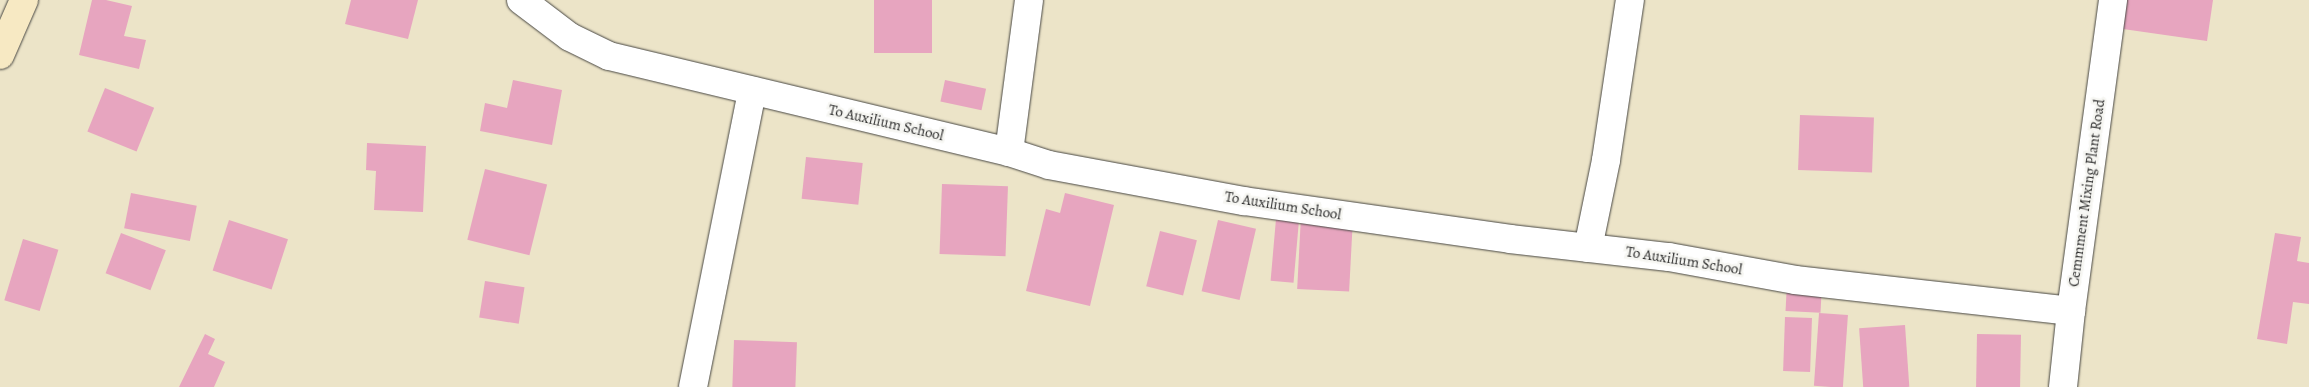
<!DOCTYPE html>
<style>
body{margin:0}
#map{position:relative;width:2309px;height:387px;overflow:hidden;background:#ece4c8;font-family:Alegreya,serif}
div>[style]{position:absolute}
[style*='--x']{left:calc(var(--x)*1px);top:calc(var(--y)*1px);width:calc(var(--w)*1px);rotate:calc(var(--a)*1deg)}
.building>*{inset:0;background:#e7a5bf;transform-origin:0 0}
.roads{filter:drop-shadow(0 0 1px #484743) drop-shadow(0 0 1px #484743)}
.street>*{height:28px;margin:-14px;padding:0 14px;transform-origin:14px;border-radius:14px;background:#fff}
.secondary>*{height:28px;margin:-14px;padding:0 14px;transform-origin:14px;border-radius:14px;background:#f7e9c3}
span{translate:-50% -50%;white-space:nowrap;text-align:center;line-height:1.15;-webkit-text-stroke:5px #f6f6f2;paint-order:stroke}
.street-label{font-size:15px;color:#2b2b2b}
</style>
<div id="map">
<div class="building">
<i style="clip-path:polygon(92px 0,106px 0,132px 6px,124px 36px,146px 40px,139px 69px,79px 55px)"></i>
<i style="clip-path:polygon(351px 0,418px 0,408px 39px,345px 24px)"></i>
<i style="left:874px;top:0;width:58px;height:53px"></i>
<i style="clip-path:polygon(2127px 0,2213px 0,2207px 41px,2123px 29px)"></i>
<i style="clip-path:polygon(513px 80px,562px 90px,552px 145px,480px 131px,485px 103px,507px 108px)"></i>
<i style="left:945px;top:80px;width:42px;height:22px;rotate:12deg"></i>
<i style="left:105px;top:88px;width:53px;height:47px;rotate:22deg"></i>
<i style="left:1800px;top:115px;width:74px;height:55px;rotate:2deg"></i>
<i style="clip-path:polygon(367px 143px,426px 146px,423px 212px,374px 210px,376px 171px,366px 170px)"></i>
<i style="left:806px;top:157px;width:57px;height:42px;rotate:6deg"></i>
<i style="left:485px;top:169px;width:64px;height:73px;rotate:14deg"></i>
<i style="left:942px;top:184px;width:66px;height:70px;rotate:2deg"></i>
<i style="left:131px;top:193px;width:67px;height:36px;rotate:11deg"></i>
<i style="clip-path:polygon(1065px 193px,1114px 205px,1090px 306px,1026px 291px,1046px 209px,1060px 213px)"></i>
<i style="left:1301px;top:216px;width:52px;height:73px;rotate:3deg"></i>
<i style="left:1276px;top:219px;width:23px;height:62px;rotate:5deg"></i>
<i style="left:229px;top:220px;width:62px;height:53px;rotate:18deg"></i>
<i style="left:1218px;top:220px;width:39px;height:73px;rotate:13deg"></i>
<i style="left:1160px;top:231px;width:38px;height:57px;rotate:14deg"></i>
<i style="left:121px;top:233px;width:48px;height:43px;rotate:21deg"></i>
<i style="clip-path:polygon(2275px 233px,2301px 237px,2297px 261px,2309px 263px,2309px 304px,2293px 302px,2287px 344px,2257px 339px)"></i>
<i style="left:23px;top:239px;width:37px;height:64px;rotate:17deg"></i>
<i style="left:485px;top:281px;width:40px;height:37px;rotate:9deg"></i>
<i style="left:1787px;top:283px;width:35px;height:28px;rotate:3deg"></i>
<i style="left:1819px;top:313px;width:29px;height:73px;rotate:4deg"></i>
<i style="left:1785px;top:317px;width:27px;height:54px;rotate:2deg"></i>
<i style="left:1905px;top:325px;width:62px;height:46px;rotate:86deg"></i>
<i style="clip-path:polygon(205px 334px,215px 339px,208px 354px,225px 362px,214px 387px,179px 387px)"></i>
<i style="left:1977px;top:334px;width:44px;height:53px;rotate:1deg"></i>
<i style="left:734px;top:340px;width:63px;height:47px;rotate:2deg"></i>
</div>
<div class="roads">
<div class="street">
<i style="--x:521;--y:0;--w:61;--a:37.1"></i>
<i style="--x:570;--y:37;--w:43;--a:26"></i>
<i style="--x:609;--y:56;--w:411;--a:13.5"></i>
<i style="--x:1009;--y:152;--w:42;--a:18"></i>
<i style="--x:1049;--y:165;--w:198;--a:10.5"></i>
<i style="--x:1244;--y:201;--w:269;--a:8.1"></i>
<i style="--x:1510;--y:239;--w:160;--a:6.5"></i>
<i style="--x:1669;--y:257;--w:128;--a:10.3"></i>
<i style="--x:1795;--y:280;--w:278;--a:6.4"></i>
<i style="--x:1009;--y:152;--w:153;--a:-82.5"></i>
<i style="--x:1588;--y:248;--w:90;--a:-78.4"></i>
<i style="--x:1606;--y:160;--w:162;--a:-81.5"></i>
<i style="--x:693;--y:387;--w:302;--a:-78.7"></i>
<i style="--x:2063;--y:387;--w:76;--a:-84"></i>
<i style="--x:2071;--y:311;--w:314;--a:-82.3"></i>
</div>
<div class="secondary">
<i style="--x:0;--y:55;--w:60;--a:-66.4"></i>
</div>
</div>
<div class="street-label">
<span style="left:886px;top:123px;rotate:13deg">To Auxilium School</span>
<span style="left:2087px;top:193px;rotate:-82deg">Cemmment Mixing Plant Road</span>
<span style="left:1283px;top:206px;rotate:9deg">To Auxilium School</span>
<span style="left:1684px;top:261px;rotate:9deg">To Auxilium School</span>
</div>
</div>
